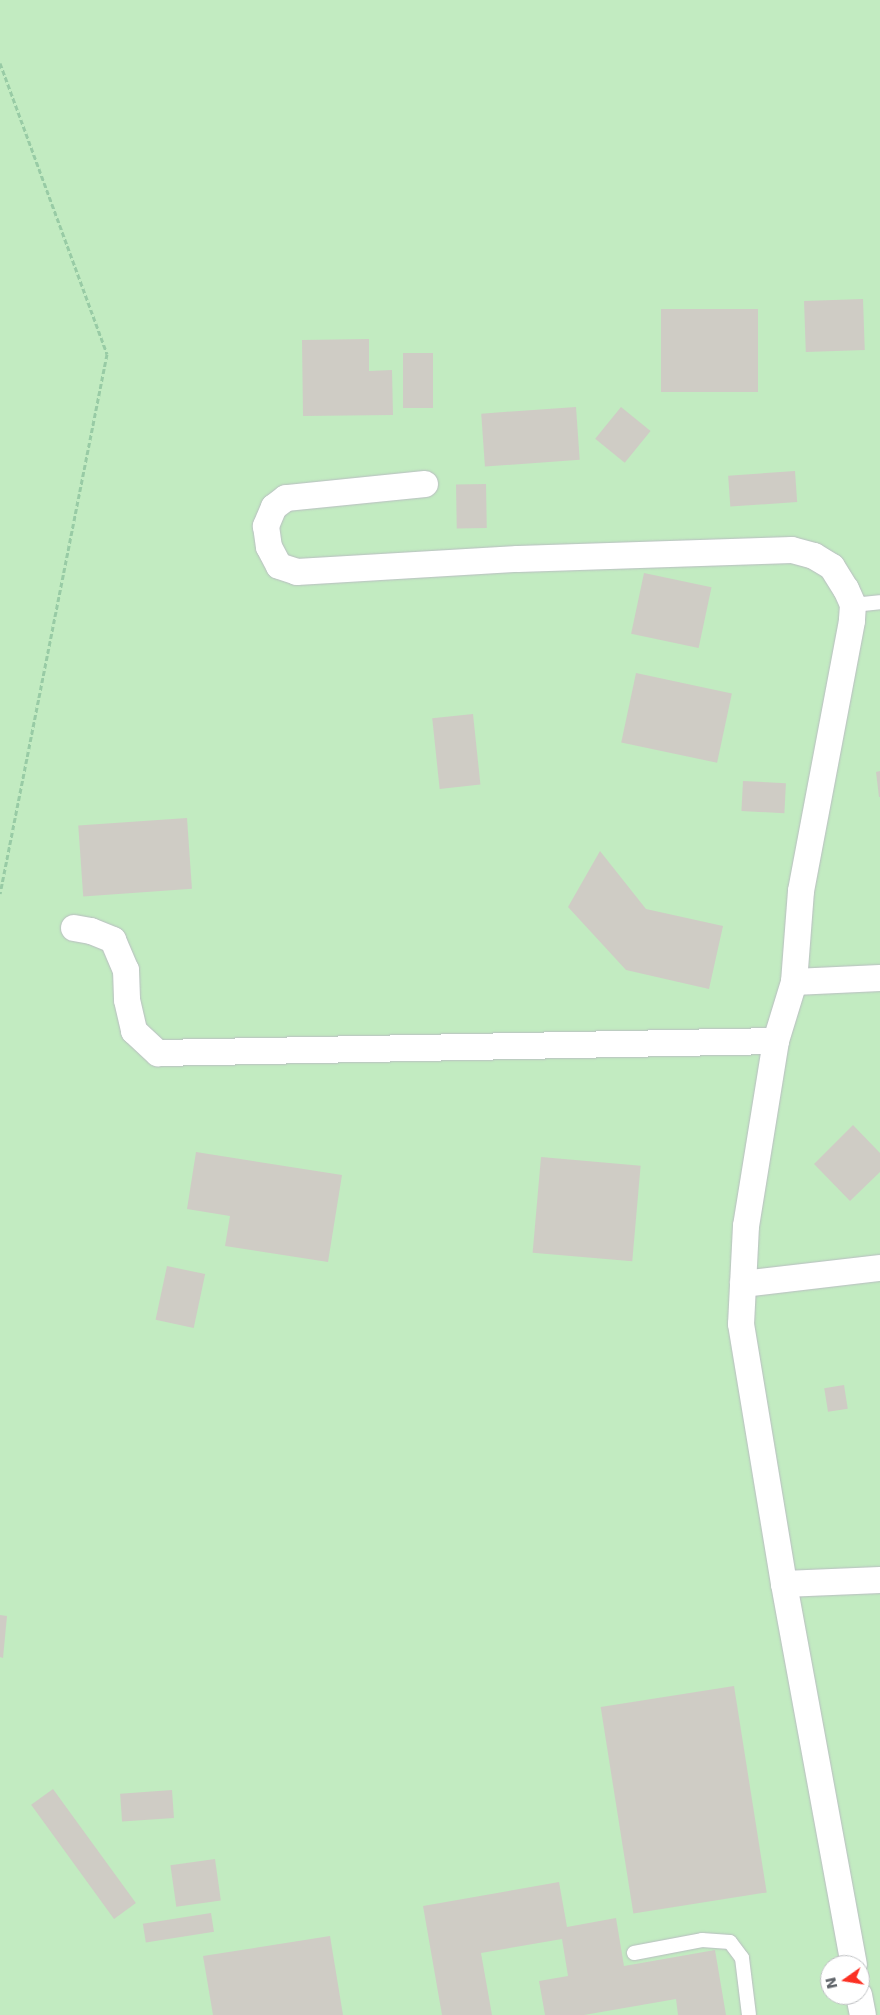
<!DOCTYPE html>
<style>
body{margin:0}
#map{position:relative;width:880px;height:2015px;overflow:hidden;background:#f2efe7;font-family:"DejaVu Sans",sans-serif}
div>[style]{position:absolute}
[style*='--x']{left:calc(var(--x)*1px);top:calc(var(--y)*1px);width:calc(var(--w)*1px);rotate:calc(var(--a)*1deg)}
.green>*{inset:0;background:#c2ebc1}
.building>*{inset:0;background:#cfccc5;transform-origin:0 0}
.path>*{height:3px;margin-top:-1.5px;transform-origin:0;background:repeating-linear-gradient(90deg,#98cba5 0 5px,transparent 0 7.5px)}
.roads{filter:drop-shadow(0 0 1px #b9bdc1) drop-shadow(0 0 1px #b9bdc1)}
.lane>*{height:14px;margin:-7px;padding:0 7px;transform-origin:7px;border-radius:7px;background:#fff}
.street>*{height:26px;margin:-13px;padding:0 13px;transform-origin:13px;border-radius:13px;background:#fff}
span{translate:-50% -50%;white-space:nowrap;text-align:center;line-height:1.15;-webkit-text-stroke:5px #fff;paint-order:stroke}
.north{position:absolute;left:820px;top:1955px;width:50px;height:50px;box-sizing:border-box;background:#fff;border:1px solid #bfc1c3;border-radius:50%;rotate:257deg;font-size:14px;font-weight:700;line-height:20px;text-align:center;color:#5e6368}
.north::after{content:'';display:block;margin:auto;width:18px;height:22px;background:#fb3023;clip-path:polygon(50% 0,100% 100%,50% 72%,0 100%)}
</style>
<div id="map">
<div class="green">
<i style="clip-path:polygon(evenodd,0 0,880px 0,880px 2015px,0 2015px,0 0,830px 1965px,860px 1965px,860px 1995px,830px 1995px,830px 1965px)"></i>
</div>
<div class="building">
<i style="left:863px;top:299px;width:51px;height:59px;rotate:88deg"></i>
<i style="left:661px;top:309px;width:97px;height:83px"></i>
<i style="clip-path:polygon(369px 339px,369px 371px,392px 370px,393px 415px,303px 416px,302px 340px)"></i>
<i style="left:403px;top:353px;width:30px;height:55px"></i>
<i style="left:576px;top:407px;width:53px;height:95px;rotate:86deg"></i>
<i style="left:621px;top:407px;width:38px;height:41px;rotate:39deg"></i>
<i style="left:795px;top:471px;width:31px;height:67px;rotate:86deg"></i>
<i style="left:486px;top:484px;width:44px;height:30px;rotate:89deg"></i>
<i style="left:644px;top:573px;width:69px;height:62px;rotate:12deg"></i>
<i style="left:636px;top:673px;width:98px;height:71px;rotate:12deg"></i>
<i style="left:473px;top:714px;width:71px;height:41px;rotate:84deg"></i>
<i style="clip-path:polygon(880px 771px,880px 797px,879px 797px,876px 772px)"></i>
<i style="left:743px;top:781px;width:43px;height:30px;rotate:3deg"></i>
<i style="left:187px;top:818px;width:71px;height:109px;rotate:86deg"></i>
<i style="clip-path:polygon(600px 851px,646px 909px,723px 926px,709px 989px,626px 970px,568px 907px)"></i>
<i style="clip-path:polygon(853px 1125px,880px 1153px,880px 1172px,850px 1201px,814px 1164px)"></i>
<i style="clip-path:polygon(196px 1152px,342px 1175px,328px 1262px,225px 1246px,230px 1216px,187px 1209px)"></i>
<i style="left:541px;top:1157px;width:100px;height:96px;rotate:5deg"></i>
<i style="left:167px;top:1266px;width:39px;height:55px;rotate:12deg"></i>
<i style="left:844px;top:1385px;width:24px;height:20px;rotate:81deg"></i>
<i style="clip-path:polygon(0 1615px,7px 1616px,3px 1658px,0 1657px)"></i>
<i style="left:734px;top:1686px;width:209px;height:135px;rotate:81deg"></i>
<i style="left:53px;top:1789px;width:141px;height:27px;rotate:54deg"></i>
<i style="left:172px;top:1790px;width:28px;height:52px;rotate:86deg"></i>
<i style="left:215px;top:1859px;width:42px;height:45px;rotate:82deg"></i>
<i style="clip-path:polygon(559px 1882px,567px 1927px,616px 1918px,624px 1966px,715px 1950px,726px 2015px,678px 2015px,676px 1999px,584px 2015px,545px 2015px,539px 1981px,568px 1976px,562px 1939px,481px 1953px,492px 2015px,442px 2015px,423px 1906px)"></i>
<i style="left:211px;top:1913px;width:19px;height:69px;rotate:81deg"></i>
<i style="clip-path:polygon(330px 1936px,343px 2015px,213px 2015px,203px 1956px)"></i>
</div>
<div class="path">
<i style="--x:0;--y:63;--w:310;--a:69.8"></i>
<i style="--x:107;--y:354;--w:550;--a:101.21"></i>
</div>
<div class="roads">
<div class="lane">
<i style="--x:853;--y:605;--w:27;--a:-6"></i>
<i style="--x:634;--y:1953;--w:69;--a:-10.8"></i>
<i style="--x:702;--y:1940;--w:28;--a:4"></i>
<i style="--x:730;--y:1942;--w:20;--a:53"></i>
<i style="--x:742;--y:1958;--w:57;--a:83"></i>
</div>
<div class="street">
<i style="--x:425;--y:484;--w:140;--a:174.2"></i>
<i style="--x:286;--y:498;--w:15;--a:143"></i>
<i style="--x:274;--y:507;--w:21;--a:113"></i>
<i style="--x:266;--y:526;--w:21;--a:82"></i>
<i style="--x:269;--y:547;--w:21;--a:62"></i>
<i style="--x:279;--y:566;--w:19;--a:18"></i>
<i style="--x:297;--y:572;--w:221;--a:-3.4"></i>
<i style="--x:518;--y:559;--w:274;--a:-1.9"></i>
<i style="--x:792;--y:550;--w:23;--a:15"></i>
<i style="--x:814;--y:556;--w:21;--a:31"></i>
<i style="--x:832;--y:567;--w:26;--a:58"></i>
<i style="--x:846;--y:589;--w:17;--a:66"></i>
<i style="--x:853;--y:605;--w:16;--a:94"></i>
<i style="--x:852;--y:621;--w:275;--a:100.7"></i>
<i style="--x:801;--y:891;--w:91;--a:94.4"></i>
<i style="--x:794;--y:982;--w:62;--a:107"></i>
<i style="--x:776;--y:1041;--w:187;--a:99.2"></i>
<i style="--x:746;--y:1226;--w:98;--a:92.9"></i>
<i style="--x:741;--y:1324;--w:264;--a:80.6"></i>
<i style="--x:784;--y:1584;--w:387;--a:79.6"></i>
<i style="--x:74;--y:928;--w:17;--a:10"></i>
<i style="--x:91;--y:931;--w:24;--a:22"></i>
<i style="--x:113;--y:940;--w:33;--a:67"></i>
<i style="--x:126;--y:970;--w:30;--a:88"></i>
<i style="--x:127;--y:1000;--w:32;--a:77"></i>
<i style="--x:134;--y:1031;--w:33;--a:43"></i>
<i style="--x:158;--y:1053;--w:618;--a:-1.11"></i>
<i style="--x:794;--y:982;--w:86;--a:-2.7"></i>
<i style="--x:743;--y:1284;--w:138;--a:-6.7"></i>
<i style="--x:784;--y:1584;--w:96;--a:-2.4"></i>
<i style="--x:859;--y:1995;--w:20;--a:79"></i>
</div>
</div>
<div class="north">N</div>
</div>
